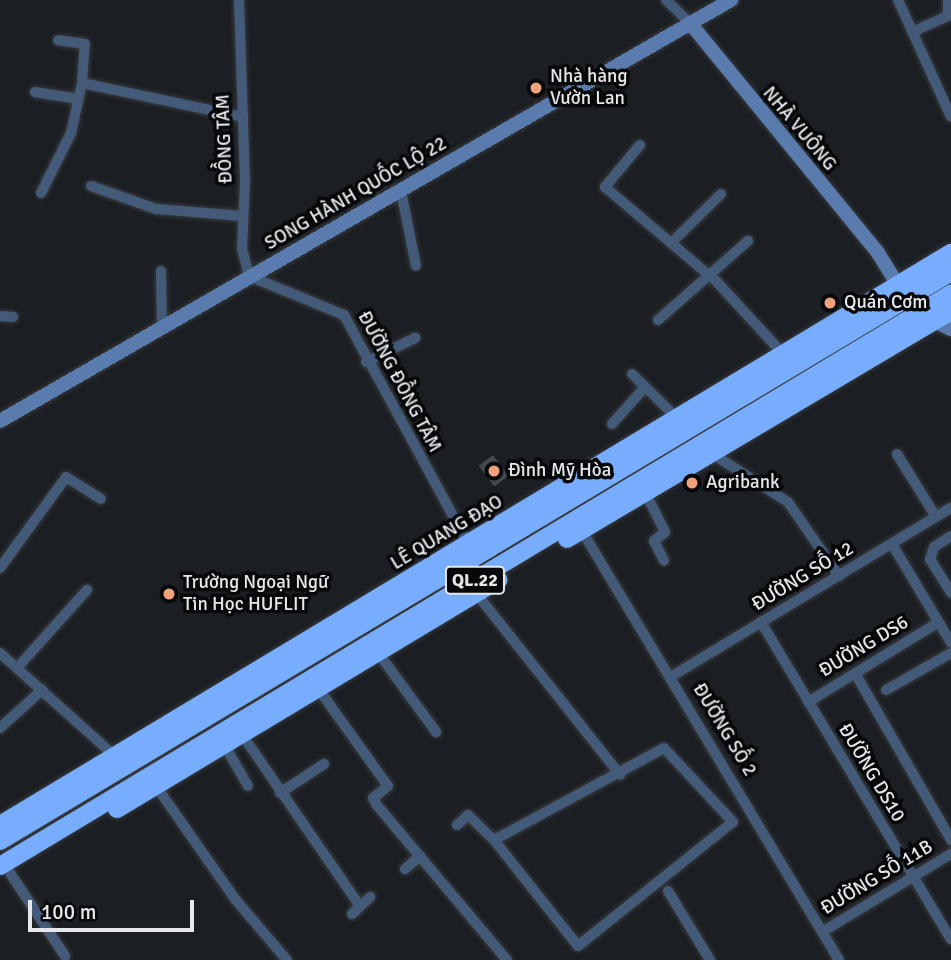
<!DOCTYPE html>
<meta charset="utf-8">
<style>
body{margin:0}
#map{position:relative;width:951px;height:960px;overflow:hidden;background:#1b1e22;font-family:Signika,sans-serif}
div>[style]{position:absolute}
[style*='--x']{left:calc(var(--x)*1px);top:calc(var(--y)*1px);width:calc(var(--w)*1px);rotate:calc(var(--a)*1deg)}
.building>*{inset:0;background:#45484d;transform-origin:0 0}
.roads{filter:drop-shadow(0 0 2px #373a3e) drop-shadow(0 0 2px #373a3e)}
.street>*{height:10px;margin:-5px;padding:0 5px;transform-origin:5px;border-radius:5px;background:#445a79}
.secondary>*{height:14px;margin:-7px;padding:0 7px;transform-origin:7px;border-radius:7px;background:#597bae}
.highway>*{height:18px;margin:-9px;padding:0 9px;transform-origin:9px;border-radius:9px;background:#77adfc}
.dots>*{width:19px;height:19px;translate:-50% -50%;box-sizing:border-box;border:4px solid #07080a;border-radius:50%}
span{translate:-50% -50%;white-space:nowrap;text-align:center;line-height:1.15;-webkit-text-stroke:7px #07080a;paint-order:stroke}
.shield-label span{padding:2px 5px;background:#07080a;border:2px solid;border-radius:5px;-webkit-text-stroke-width:0}
.shield-label{font-size:18px;color:#e5e7ea;font-weight:700}
.poi-label{font-size:19px;color:#e5e7ea}
.left{translate:0 -50%;text-align:left}
.street-label{font-size:19px;color:#e5e7ea}
.scale{position:absolute;left:28px;top:900px;width:166px;height:32px;box-sizing:border-box;border:4px solid #e5e7ea;border-top:0;padding-left:9px;font-size:21px;line-height:24px;white-space:nowrap;color:#e5e7ea;-webkit-text-stroke:5px #07080a;paint-order:stroke}
</style>
<div id="map">
<div class="building">
<i style="left:493px;top:455px;width:26px;height:18px;rotate:53deg"></i>
</div>
<div class="roads">
<div class="street">
<i style="--x:239;--y:0;--w:181;--a:88.1"></i>
<i style="--x:245;--y:181;--w:68;--a:92.5"></i>
<i style="--x:242;--y:249;--w:28;--a:75"></i>
<i style="--x:249;--y:276;--w:103;--a:22.3"></i>
<i style="--x:344;--y:315;--w:262;--a:61.5"></i>
<i style="--x:666;--y:0;--w:33;--a:44"></i>
<i style="--x:898;--y:0;--w:128;--a:65.6"></i>
<i style="--x:914;--y:31;--w:37;--a:-24"></i>
<i style="--x:948;--y:16;--w:16;--a:-90"></i>
<i style="--x:82;--y:83;--w:165;--a:11.9"></i>
<i style="--x:35;--y:92;--w:44;--a:9.2"></i>
<i style="--x:640;--y:145;--w:55;--a:129.8"></i>
<i style="--x:605;--y:187;--w:145;--a:40.3"></i>
<i style="--x:716;--y:281;--w:100;--a:47.4"></i>
<i style="--x:91;--y:186;--w:69;--a:19.5"></i>
<i style="--x:156;--y:209;--w:87;--a:4.6"></i>
<i style="--x:401;--y:191;--w:76;--a:78.7"></i>
<i style="--x:41;--y:193;--w:67;--a:-63.4"></i>
<i style="--x:71;--y:133;--w:51;--a:-77.6"></i>
<i style="--x:82;--y:83;--w:39;--a:-86"></i>
<i style="--x:85;--y:44;--w:27;--a:-172"></i>
<i style="--x:671;--y:243;--w:70;--a:-44.4"></i>
<i style="--x:161;--y:271;--w:56;--a:89"></i>
<i style="--x:0;--y:316;--w:13;--a:4"></i>
<i style="--x:658;--y:320;--w:120;--a:-41.3"></i>
<i style="--x:366;--y:362;--w:55;--a:-26.1"></i>
<i style="--x:632;--y:374;--w:64;--a:44.4"></i>
<i style="--x:612;--y:424;--w:50;--a:-48.3"></i>
<i style="--x:711;--y:453;--w:91;--a:32.5"></i>
<i style="--x:788;--y:502;--w:90;--a:55.4"></i>
<i style="--x:897;--y:454;--w:74;--a:58.2"></i>
<i style="--x:646;--y:494;--w:42;--a:63.4"></i>
<i style="--x:665;--y:532;--w:14;--a:141"></i>
<i style="--x:654;--y:541;--w:22;--a:63"></i>
<i style="--x:579;--y:526;--w:506;--a:59.08"></i>
<i style="--x:951;--y:536;--w:20;--a:147"></i>
<i style="--x:934;--y:547;--w:13;--a:108"></i>
<i style="--x:930;--y:559;--w:40;--a:58"></i>
<i style="--x:892;--y:544;--w:115;--a:59.2"></i>
<i style="--x:0;--y:568;--w:112;--a:-54"></i>
<i style="--x:66;--y:477;--w:41;--a:32.2"></i>
<i style="--x:476;--y:593;--w:232;--a:51.6"></i>
<i style="--x:761;--y:622;--w:370;--a:59.1"></i>
<i style="--x:0;--y:653;--w:157;--a:41.9"></i>
<i style="--x:379;--y:654;--w:97;--a:53.8"></i>
<i style="--x:17;--y:668;--w:105;--a:-48.1"></i>
<i style="--x:855;--y:673;--w:193;--a:60.1"></i>
<i style="--x:672;--y:676;--w:326;--a:-31.1"></i>
<i style="--x:317;--y:687;--w:122;--a:54.4"></i>
<i style="--x:388;--y:786;--w:19;--a:141"></i>
<i style="--x:373;--y:798;--w:7;--a:63"></i>
<i style="--x:376;--y:804;--w:204;--a:50"></i>
<i style="--x:886;--y:690;--w:75;--a:-29.6"></i>
<i style="--x:808;--y:702;--w:153;--a:-31.4"></i>
<i style="--x:0;--y:728;--w:57;--a:-42.1"></i>
<i style="--x:243;--y:736;--w:206;--a:55.5"></i>
<i style="--x:225;--y:746;--w:46;--a:60.1"></i>
<i style="--x:156;--y:786;--w:138;--a:55"></i>
<i style="--x:235;--y:899;--w:80;--a:49.6"></i>
<i style="--x:280;--y:793;--w:53;--a:-33.4"></i>
<i style="--x:457;--y:825;--w:15;--a:-42"></i>
<i style="--x:468;--y:815;--w:36;--a:44"></i>
<i style="--x:494;--y:840;--w:135;--a:51.6"></i>
<i style="--x:578;--y:946;--w:198;--a:-38.7"></i>
<i style="--x:733;--y:822;--w:101;--a:-133"></i>
<i style="--x:664;--y:748;--w:193;--a:151.6"></i>
<i style="--x:405;--y:869;--w:20;--a:-41"></i>
<i style="--x:10;--y:873;--w:100;--a:56.5"></i>
<i style="--x:668;--y:891;--w:81;--a:58.7"></i>
<i style="--x:352;--y:914;--w:25;--a:-43"></i>
<i style="--x:822;--y:932;--w:151;--a:-31.2"></i>
</div>
<div class="secondary">
<i style="--x:690;--y:23;--w:297;--a:50.7"></i>
<i style="--x:878;--y:253;--w:47;--a:58"></i>
<i style="--x:927;--y:317;--w:27;--a:27"></i>
<i style="--x:0;--y:421;--w:844;--a:-29.94"></i>
</div>
<div class="highway">
<i style="--x:567;--y:539;--w:447;--a:-30.7"></i>
<i style="--x:117;--y:809;--w:445;--a:-31"></i>
<i style="--x:0;--y:825;--w:1110;--a:-31.03"></i>
<i style="--x:0;--y:841;--w:1108;--a:-30.89"></i>
<i style="--x:0;--y:866;--w:1110;--a:-31.03"></i>
</div>
</div>
<div class="dots">
<i style="left:536px;top:88px;background:#f0a27a"></i>
<i style="left:830px;top:303px;background:#f0a27a"></i>
<i style="left:494px;top:471px;background:#f0a27a"></i>
<i style="left:692px;top:483px;background:#f0a27a"></i>
<i style="left:169px;top:594px;background:#f0a27a"></i>
</div>
<div class="shield-label">
<span style="left:475px;top:580px">QL.22</span>
</div>
<div class="poi-label">
<span class="left" style="left:550px;top:88px">Nhà hàng<br>Vườn Lan</span>
<span class="left" style="left:844px;top:303px">Quán Cơm</span>
<span class="left" style="left:508px;top:471px">Đình Mỹ Hòa</span>
<span class="left" style="left:706px;top:483px">Agribank</span>
<span class="left" style="left:183px;top:594px">Trường Ngoại Ngữ<br>Tin Học HUFLIT</span>
</div>
<div class="street-label">
<span style="left:799px;top:129px;rotate:50deg">NHÀ VUÔNG</span>
<span style="left:225px;top:139px;rotate:-92deg">ĐỒNG TÂM</span>
<span style="left:356px;top:194px;rotate:-30deg">SONG HÀNH QUỐC LỘ 22</span>
<span style="left:399px;top:382px;rotate:62deg">ĐƯỜNG ĐỒNG TÂM</span>
<span style="left:447px;top:533px;rotate:-31deg">LÊ QUANG ĐẠO</span>
<span style="left:803px;top:577px;rotate:-31deg">ĐƯỜNG SỐ 12</span>
<span style="left:864px;top:647px;rotate:-31deg">ĐƯỜNG DS6</span>
<span style="left:724px;top:730px;rotate:59deg">ĐƯỜNG SỐ 2</span>
<span style="left:871px;top:773px;rotate:59deg">ĐƯỜNG DS10</span>
<span style="left:877px;top:878px;rotate:-31deg">ĐƯỜNG SỐ 11B</span>
</div>
<div class="scale">100 m</div>
</div>
